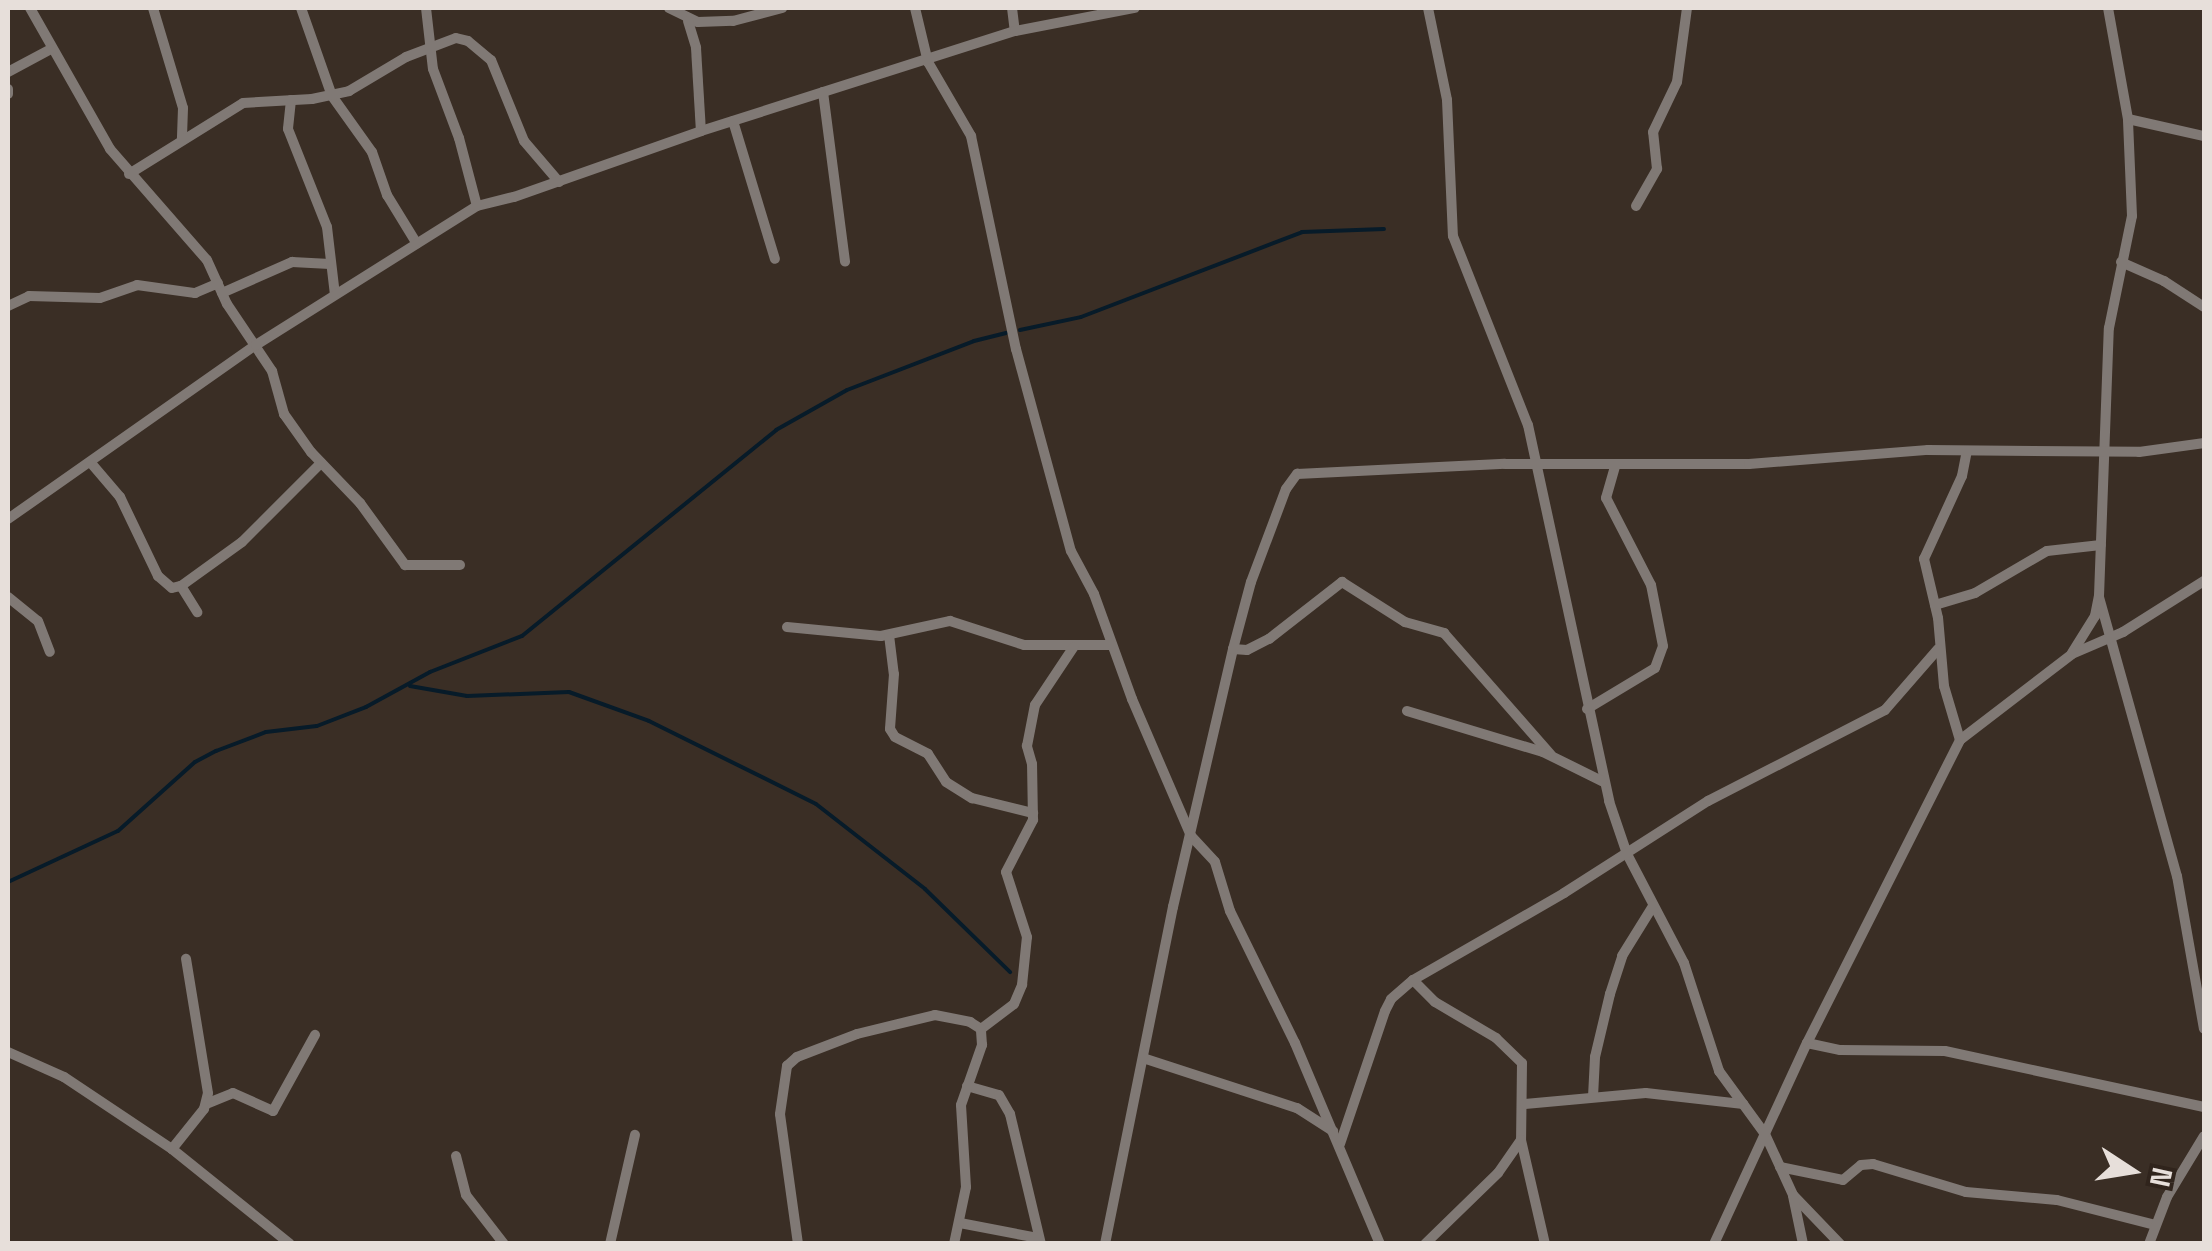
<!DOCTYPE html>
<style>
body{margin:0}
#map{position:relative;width:2212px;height:1251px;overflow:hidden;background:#3a2e25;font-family:"Space Grotesk",sans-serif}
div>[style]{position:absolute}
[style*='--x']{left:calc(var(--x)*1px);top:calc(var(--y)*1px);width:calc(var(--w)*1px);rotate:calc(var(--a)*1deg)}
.stream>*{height:4px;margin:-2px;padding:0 2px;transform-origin:2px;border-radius:2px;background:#071b29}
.street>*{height:10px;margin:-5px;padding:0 5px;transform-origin:5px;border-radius:5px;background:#807975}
span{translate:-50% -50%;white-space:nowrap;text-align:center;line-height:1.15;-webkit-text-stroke:8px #30241c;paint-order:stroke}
.frame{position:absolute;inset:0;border:10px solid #e7dfda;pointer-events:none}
.north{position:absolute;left:2082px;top:1121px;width:100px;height:100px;-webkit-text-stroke:8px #30241c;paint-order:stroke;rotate:102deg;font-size:28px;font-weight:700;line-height:40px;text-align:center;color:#e7dfda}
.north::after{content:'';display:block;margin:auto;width:35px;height:45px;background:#e7dfda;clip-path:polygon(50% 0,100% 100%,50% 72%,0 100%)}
</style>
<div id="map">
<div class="stream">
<i style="--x:1020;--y:330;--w:62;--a:-12"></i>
<i style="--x:1081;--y:317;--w:237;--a:-21"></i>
<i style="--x:1302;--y:232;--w:82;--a:-2.1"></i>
<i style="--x:410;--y:686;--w:58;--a:10"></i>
<i style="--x:467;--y:696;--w:102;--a:-2.2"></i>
<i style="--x:569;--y:692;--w:85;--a:19.9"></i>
<i style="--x:649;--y:721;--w:186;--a:26.4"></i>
<i style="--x:816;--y:804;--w:138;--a:37.9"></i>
<i style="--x:925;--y:889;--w:119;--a:44.3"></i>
<i style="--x:8;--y:882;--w:121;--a:-24.9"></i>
<i style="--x:118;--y:831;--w:103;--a:-41.9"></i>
<i style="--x:195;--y:762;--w:24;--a:-28"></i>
<i style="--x:216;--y:751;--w:53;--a:-20.8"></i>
<i style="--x:266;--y:732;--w:51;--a:-6.7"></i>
<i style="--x:317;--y:726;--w:53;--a:-21.2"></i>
<i style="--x:366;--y:707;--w:73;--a:-28.7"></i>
<i style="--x:430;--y:672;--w:99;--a:-21.4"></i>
<i style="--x:522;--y:636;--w:327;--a:-39"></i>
<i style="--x:776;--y:430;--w:81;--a:-29.4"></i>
<i style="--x:847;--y:390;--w:136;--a:-21.1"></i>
<i style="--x:974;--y:341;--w:33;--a:-14"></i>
</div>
<div class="street">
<i style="--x:30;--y:8;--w:162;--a:60.4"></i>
<i style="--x:110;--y:149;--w:147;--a:48.9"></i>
<i style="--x:207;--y:260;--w:48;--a:65.6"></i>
<i style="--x:227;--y:304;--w:81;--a:56.1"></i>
<i style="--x:272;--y:371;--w:45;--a:74.4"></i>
<i style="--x:284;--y:414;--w:47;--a:54.6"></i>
<i style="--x:311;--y:452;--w:71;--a:46.1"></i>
<i style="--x:360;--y:503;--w:77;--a:54"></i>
<i style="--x:405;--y:565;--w:55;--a:0"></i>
<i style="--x:153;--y:8;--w:104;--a:73.3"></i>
<i style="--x:183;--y:108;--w:32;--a:92"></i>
<i style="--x:301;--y:8;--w:93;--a:70.6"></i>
<i style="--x:332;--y:96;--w:69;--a:54.5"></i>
<i style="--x:372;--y:152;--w:46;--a:70.8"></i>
<i style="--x:387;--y:195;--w:57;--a:58.5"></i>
<i style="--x:426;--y:8;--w:61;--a:83.5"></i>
<i style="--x:433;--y:69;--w:74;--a:69.4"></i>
<i style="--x:459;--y:138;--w:70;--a:75.2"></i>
<i style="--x:669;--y:8;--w:32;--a:26"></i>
<i style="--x:698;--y:22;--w:35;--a:-2"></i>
<i style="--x:733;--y:21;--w:51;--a:-14.9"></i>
<i style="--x:915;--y:8;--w:56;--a:76.5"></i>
<i style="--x:928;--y:62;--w:86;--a:59.8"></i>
<i style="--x:971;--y:136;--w:218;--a:78.1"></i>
<i style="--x:1016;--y:349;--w:209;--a:74.8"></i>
<i style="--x:1071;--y:551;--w:49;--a:61.9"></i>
<i style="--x:1094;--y:594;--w:112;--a:70.1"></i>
<i style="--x:1132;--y:699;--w:149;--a:66.7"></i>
<i style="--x:1191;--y:836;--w:35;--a:47"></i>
<i style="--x:1215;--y:862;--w:51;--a:73"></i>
<i style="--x:1230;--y:911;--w:147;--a:63.8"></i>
<i style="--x:1295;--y:1043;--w:218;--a:67.1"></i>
<i style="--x:1012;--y:8;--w:23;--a:83"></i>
<i style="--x:1428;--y:8;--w:94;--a:78.3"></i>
<i style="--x:1447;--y:100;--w:136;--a:87.5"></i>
<i style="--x:1453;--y:236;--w:203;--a:68.4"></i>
<i style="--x:1528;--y:425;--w:385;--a:77.8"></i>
<i style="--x:1609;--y:801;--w:56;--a:71.2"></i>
<i style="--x:1627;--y:854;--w:123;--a:62.4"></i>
<i style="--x:1684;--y:963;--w:114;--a:72"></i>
<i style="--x:1719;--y:1071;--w:78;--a:53.9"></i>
<i style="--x:1765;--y:1134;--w:67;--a:65.3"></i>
<i style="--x:1793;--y:1195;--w:68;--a:46.2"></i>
<i style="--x:688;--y:21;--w:28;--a:73"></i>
<i style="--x:696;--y:48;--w:83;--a:86.6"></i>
<i style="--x:8;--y:72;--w:49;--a:-28.1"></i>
<i style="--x:8;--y:89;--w:5;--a:90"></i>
<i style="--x:823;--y:92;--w:171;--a:82.6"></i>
<i style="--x:291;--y:100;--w:29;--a:96"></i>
<i style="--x:288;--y:129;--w:105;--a:68.3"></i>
<i style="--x:327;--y:227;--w:68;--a:83.3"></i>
<i style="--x:2128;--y:119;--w:78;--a:12.6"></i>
<i style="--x:733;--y:121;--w:144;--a:73.1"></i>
<i style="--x:129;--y:174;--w:134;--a:-31.9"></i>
<i style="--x:243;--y:103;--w:69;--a:-3.3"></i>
<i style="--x:312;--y:99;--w:38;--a:-12"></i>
<i style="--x:349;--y:91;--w:66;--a:-30.8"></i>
<i style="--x:406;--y:57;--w:53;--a:-20.8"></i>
<i style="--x:456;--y:38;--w:12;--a:14"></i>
<i style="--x:468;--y:41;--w:30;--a:40"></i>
<i style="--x:491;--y:60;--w:87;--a:67.8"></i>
<i style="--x:524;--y:141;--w:54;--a:49.5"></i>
<i style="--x:1636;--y:206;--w:43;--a:-60.4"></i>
<i style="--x:1657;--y:169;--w:37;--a:-96"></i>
<i style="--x:1653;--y:132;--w:55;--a:-64.4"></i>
<i style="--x:1677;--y:82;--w:75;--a:-82.3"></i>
<i style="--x:2121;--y:262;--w:47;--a:23.8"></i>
<i style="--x:2164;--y:281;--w:48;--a:33"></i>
<i style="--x:222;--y:293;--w:77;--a:-23.9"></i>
<i style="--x:292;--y:262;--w:38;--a:3"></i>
<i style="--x:8;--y:306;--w:23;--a:-25"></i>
<i style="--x:29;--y:296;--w:71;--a:1.6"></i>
<i style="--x:100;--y:298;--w:39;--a:-19"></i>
<i style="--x:137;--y:285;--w:59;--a:7.9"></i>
<i style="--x:195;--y:293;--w:25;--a:-23"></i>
<i style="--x:91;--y:463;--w:45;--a:49.5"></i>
<i style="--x:120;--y:497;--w:88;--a:64.3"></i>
<i style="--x:158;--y:576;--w:18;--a:41"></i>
<i style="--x:172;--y:588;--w:9;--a:-13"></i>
<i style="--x:181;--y:586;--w:75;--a:-35.8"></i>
<i style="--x:242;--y:542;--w:112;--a:-45"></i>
<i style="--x:8;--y:519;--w:303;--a:-35.1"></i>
<i style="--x:256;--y:345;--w:261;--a:-32.2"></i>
<i style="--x:477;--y:206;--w:38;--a:-14"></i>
<i style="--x:514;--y:197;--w:198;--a:-19.4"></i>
<i style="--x:701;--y:131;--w:330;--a:-17.7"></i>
<i style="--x:1015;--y:31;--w:122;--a:-10.9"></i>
<i style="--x:181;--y:586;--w:31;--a:58"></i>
<i style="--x:8;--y:597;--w:38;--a:39"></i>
<i style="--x:38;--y:621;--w:33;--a:69"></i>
<i style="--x:2099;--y:597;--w:290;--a:74.4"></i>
<i style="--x:2177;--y:876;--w:155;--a:80"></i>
<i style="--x:1935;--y:605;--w:42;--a:-16.7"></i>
<i style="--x:1975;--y:593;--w:83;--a:-30.3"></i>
<i style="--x:2047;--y:551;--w:54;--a:-6.3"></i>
<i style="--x:787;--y:627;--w:94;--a:5.5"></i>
<i style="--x:881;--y:636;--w:71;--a:-12.3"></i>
<i style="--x:950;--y:621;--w:78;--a:18"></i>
<i style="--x:1024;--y:645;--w:87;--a:0"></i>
<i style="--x:889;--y:635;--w:39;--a:83"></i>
<i style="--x:894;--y:674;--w:55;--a:94.2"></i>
<i style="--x:890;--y:729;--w:9;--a:58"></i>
<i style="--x:895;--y:737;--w:37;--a:27"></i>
<i style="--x:928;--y:754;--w:33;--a:57"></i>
<i style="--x:946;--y:782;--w:31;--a:32"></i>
<i style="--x:972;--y:798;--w:63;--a:13.8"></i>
<i style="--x:1233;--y:649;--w:14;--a:4"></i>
<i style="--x:1247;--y:650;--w:25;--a:-27"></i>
<i style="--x:1269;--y:639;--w:93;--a:-38"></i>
<i style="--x:1342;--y:582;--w:75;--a:32.4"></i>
<i style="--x:1405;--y:622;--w:41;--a:15.8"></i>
<i style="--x:1444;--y:633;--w:162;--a:48.7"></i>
<i style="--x:2072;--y:653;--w:44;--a:-58.1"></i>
<i style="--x:2095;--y:616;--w:20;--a:-79"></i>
<i style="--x:2099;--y:596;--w:268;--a:-87.9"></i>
<i style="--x:2109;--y:328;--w:114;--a:-78.4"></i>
<i style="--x:2132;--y:216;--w:97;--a:-92.4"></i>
<i style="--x:2128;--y:119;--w:113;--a:-100.2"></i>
<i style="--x:1587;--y:709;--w:79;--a:-31.1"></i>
<i style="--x:1655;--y:668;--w:23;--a:-70"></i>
<i style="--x:1663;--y:646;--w:62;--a:-101.1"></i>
<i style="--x:1651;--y:585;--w:98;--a:-117.3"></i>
<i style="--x:1606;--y:498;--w:35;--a:-74"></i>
<i style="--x:1407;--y:711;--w:142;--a:16.8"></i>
<i style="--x:1543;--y:752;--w:66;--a:26.2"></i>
<i style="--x:1960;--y:740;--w:56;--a:-106.5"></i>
<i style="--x:1944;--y:686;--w:68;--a:-95"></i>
<i style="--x:1938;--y:618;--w:61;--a:-103.3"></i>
<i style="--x:1924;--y:559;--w:91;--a:-65.4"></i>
<i style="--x:1962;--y:476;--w:25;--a:-79"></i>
<i style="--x:1413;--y:980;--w:31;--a:45"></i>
<i style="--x:1435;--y:1002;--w:71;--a:30.5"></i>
<i style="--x:1496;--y:1038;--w:36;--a:44"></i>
<i style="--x:1522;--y:1063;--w:77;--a:90.7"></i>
<i style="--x:1521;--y:1140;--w:107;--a:77"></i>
<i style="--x:981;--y:1029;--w:41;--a:-37.1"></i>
<i style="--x:1014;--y:1004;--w:21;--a:-67"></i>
<i style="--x:1022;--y:985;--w:48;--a:-84.1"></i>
<i style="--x:1027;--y:937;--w:68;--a:-107.9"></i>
<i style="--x:1006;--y:872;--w:59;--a:-62.6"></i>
<i style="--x:1033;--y:820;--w:56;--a:-91"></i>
<i style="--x:1032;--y:764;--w:19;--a:-106"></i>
<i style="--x:1027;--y:746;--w:42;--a:-79"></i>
<i style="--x:1035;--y:705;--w:69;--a:-56.3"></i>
<i style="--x:1807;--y:1043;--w:34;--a:12"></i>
<i style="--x:1840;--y:1050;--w:105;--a:0.5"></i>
<i style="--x:1945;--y:1051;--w:265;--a:12.2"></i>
<i style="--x:8;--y:1052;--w:61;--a:24.1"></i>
<i style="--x:64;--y:1077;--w:130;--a:33.7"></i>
<i style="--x:172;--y:1149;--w:151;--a:38.8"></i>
<i style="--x:1146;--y:1059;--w:159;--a:18"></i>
<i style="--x:1297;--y:1108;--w:43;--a:32.6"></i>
<i style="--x:967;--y:1086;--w:33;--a:16"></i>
<i style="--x:999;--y:1095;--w:22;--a:60"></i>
<i style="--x:1010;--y:1114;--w:134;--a:76.6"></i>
<i style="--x:1593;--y:1097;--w:40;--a:-87.1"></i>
<i style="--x:1595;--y:1057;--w:65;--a:-76.6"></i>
<i style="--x:1610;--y:994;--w:40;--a:-72"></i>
<i style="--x:1622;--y:956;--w:59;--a:-58.2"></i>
<i style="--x:206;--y:1104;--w:29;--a:-22"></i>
<i style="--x:233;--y:1093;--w:44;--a:24.2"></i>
<i style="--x:273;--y:1111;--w:87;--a:-61.1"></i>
<i style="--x:1525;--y:1104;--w:121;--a:-5.2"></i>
<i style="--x:1646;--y:1093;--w:98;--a:6.5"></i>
<i style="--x:1340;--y:1144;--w:140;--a:-71.3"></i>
<i style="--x:1385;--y:1011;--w:13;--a:-63"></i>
<i style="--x:1391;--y:999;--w:29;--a:-41"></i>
<i style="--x:1413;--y:980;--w:174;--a:-29.9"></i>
<i style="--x:1564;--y:893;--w:171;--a:-32.6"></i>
<i style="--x:1708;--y:801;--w:199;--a:-27.2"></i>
<i style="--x:1885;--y:710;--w:81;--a:-49"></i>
<i style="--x:172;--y:1149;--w:51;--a:-51.3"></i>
<i style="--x:204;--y:1109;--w:16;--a:-76"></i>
<i style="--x:208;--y:1093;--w:136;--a:-99.3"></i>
<i style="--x:456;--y:1156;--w:40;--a:75.6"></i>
<i style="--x:466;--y:1195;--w:62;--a:52.2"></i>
<i style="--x:1780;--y:1167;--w:64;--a:11.7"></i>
<i style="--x:1843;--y:1180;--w:23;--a:-40"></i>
<i style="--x:1861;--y:1165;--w:12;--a:-5"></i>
<i style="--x:1873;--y:1164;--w:97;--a:16.8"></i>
<i style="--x:1966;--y:1192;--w:91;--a:5"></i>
<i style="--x:2057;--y:1200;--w:101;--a:14.3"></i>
<i style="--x:1793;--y:1196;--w:49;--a:78.2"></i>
<i style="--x:960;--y:1223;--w:79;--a:10.9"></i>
<i style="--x:610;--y:1244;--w:112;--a:-77.1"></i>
<i style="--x:798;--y:1244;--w:131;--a:-97.9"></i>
<i style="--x:780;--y:1114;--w:49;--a:-81.7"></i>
<i style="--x:787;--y:1066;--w:13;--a:-42"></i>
<i style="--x:797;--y:1057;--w:64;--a:-21"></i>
<i style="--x:857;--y:1034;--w:80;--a:-13.7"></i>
<i style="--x:935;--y:1015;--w:36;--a:11"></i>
<i style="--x:970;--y:1022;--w:13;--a:32"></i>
<i style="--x:954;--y:1244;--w:58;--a:-78.1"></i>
<i style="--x:966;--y:1187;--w:82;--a:-93.5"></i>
<i style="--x:961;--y:1105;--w:64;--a:-70.7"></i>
<i style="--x:982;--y:1045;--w:16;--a:-94"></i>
<i style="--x:1105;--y:1244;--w:344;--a:-78.6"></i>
<i style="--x:1173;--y:907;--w:265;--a:-76.9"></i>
<i style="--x:1233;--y:649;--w:69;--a:-75"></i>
<i style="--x:1251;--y:582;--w:99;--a:-69.4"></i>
<i style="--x:1286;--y:489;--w:19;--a:-54"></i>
<i style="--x:1297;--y:474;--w:208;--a:-2.8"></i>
<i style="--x:1505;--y:464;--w:244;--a:0"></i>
<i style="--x:1749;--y:464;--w:180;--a:-4.5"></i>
<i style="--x:1928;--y:450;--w:211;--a:0.5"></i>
<i style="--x:2139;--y:452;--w:66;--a:-7.9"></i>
<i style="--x:1425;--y:1244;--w:102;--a:-44.2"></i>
<i style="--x:1498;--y:1173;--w:40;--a:-55.1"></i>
<i style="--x:1714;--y:1244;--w:221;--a:-65.2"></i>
<i style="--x:1807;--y:1043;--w:339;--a:-63.2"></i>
<i style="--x:1960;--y:740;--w:141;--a:-37.5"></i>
<i style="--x:2072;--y:654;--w:56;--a:-23.3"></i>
<i style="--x:2123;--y:632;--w:96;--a:-32.2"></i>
<i style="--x:2149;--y:1244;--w:50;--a:-69"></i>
<i style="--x:2167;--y:1197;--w:71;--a:-58.8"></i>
</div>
<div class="frame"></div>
<div class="north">N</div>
</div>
